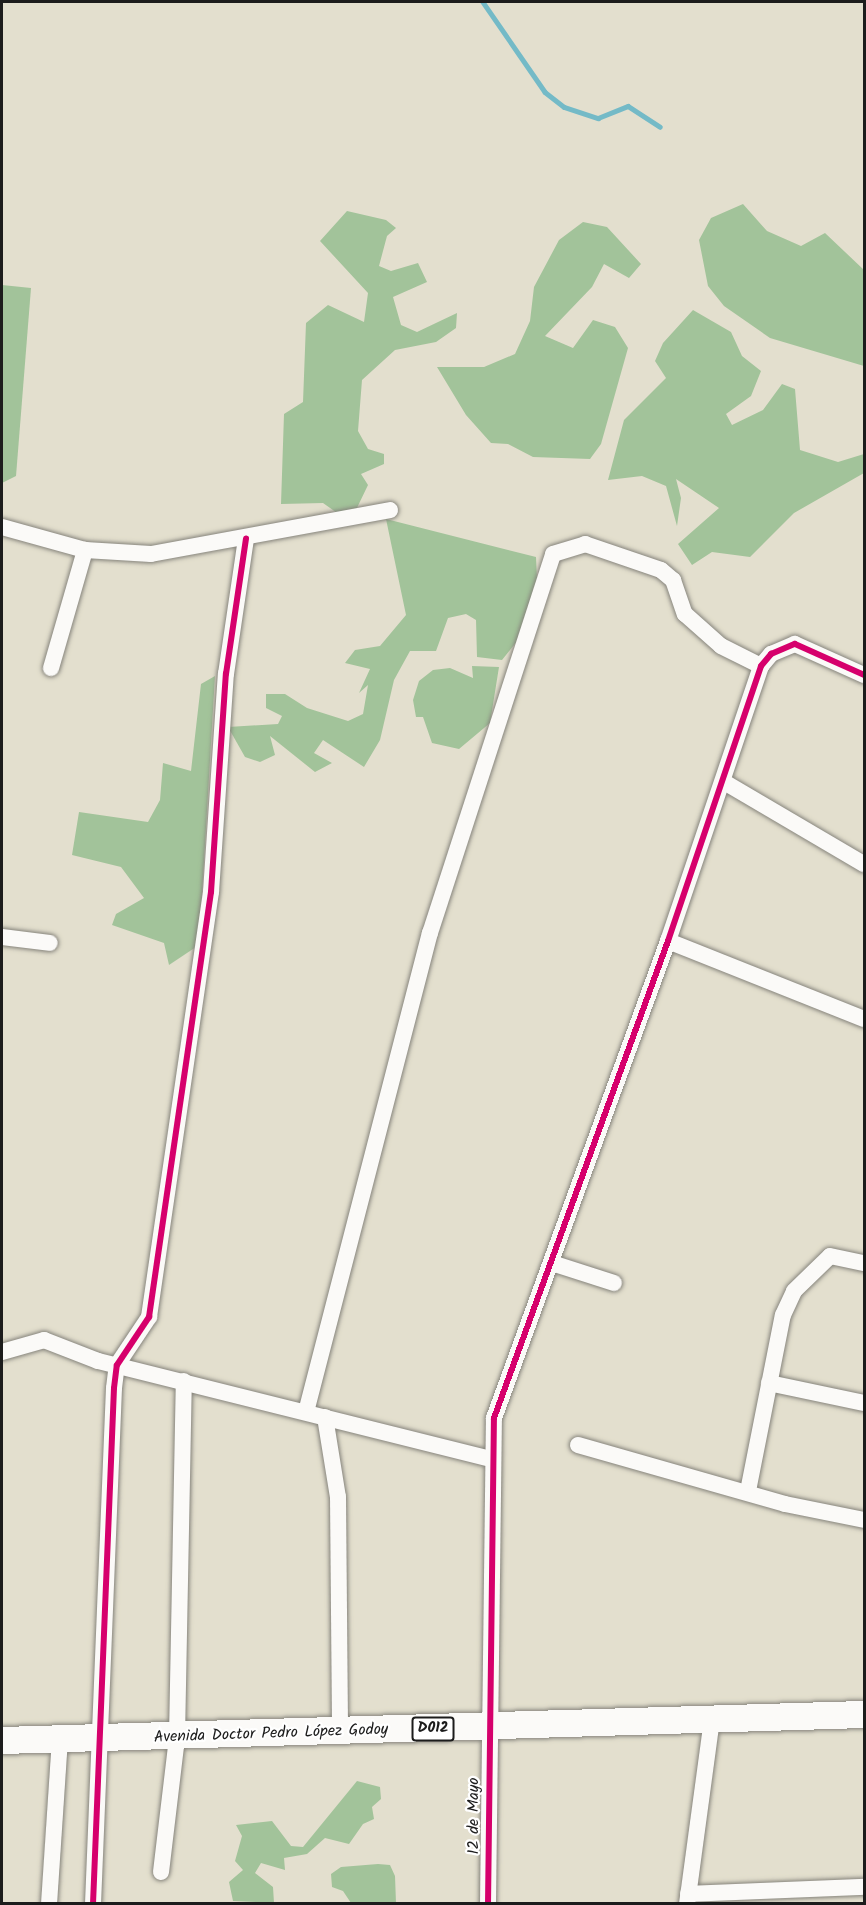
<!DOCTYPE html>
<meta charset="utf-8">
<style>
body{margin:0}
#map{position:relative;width:866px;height:1905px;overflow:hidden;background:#e3dfce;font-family:Kalam,sans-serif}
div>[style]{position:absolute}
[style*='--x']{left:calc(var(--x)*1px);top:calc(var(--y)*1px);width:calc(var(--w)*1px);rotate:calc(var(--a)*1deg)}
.forest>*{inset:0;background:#a2c39a}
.stream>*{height:4.5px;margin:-2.25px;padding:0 2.25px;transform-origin:2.25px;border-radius:2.25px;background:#74bac7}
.roads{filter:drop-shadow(0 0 2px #86847c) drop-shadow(0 0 2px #86847c)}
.minor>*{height:16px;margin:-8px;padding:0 8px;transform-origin:8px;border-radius:8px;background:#fbfaf8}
.primary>*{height:27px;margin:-13.5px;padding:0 13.5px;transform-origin:13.5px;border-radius:13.5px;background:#fbfaf8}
.cycleway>*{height:6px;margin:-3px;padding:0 3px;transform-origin:3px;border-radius:3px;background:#d6006c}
span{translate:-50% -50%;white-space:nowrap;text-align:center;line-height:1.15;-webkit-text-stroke:4.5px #fff;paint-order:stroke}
.shield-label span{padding:2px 4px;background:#fff;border:2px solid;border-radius:4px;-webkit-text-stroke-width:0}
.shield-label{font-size:15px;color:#1c1c1c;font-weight:700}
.street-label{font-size:16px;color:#1c1c1c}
.frame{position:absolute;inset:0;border:3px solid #1c1c1c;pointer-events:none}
</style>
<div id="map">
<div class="forest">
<i style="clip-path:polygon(743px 204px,767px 231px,801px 246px,825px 233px,864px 270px,864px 366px,770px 338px,724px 306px,708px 286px,699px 240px,711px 218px)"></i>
<i style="clip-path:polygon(347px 211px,386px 220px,396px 228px,387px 236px,379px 266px,391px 271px,418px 263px,427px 282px,393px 297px,401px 325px,417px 332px,457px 313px,456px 328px,436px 342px,395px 350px,362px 380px,358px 431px,368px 449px,384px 454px,384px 464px,361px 474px,368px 485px,355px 512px,340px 515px,323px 503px,281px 504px,284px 414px,303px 402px,306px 323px,328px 305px,364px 322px,368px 293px,320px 241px)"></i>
<i style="clip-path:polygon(583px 222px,607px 227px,641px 264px,629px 278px,604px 264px,592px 287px,545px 336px,573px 348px,593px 320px,615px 327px,628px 348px,601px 444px,590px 459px,533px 457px,508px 444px,491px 443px,466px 415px,437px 367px,484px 367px,515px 354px,530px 321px,534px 287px,559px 240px)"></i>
<i style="clip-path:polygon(2px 285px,31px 288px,16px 476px,2px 483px)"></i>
<i style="clip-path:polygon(693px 310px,731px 332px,742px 356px,761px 371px,751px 396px,726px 414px,732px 425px,763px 410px,782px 384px,795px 389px,800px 450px,838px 462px,864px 454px,864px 473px,794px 513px,750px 557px,712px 552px,692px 565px,678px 544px,719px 508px,676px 479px,681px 498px,677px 526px,666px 486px,642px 476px,608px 480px,624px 420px,666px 378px,655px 361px,663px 343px)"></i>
<i style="clip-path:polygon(386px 519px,536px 557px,537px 579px,518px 640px,502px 660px,477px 657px,476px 620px,466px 614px,448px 618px,436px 651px,410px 651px,394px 680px,380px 740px,364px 767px,323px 740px,314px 753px,332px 763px,315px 772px,270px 736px,275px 755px,260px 762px,245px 757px,228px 727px,278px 724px,282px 716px,266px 708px,266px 694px,285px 694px,307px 708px,348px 721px,363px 714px,368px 685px,359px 693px,370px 669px,345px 663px,355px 650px,380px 646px,406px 615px)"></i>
<i style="clip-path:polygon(472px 666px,499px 667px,490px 723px,459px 749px,432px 743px,423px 717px,416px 717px,413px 700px,419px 681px,433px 670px,450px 668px,473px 678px)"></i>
<i style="clip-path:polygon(215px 676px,199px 945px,169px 965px,164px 943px,112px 925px,116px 914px,144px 898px,121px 867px,72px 855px,79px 812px,148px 822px,160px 800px,163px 763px,191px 771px,201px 684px)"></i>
<i style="clip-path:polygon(357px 1781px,380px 1787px,381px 1799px,372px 1807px,374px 1819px,363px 1824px,349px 1844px,325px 1838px,307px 1854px,284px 1858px,285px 1870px,261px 1863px,255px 1873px,273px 1887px,274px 1903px,233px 1901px,229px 1882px,243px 1870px,235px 1861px,242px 1836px,236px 1825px,272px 1821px,291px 1846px,303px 1847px)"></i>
<i style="clip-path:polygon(378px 1864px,390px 1865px,395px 1876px,396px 1903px,351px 1903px,343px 1891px,332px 1887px,331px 1874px,341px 1867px)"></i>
</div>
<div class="stream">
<i style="--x:483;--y:2;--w:109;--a:55.4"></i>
<i style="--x:545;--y:92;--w:24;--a:38"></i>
<i style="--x:564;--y:107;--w:36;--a:18"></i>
<i style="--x:598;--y:118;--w:32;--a:-22"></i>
<i style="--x:628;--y:106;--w:38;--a:33"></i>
</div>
<div class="roads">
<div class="minor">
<i style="--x:2;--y:527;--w:86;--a:15.5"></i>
<i style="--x:85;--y:550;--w:66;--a:3.5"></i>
<i style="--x:151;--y:554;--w:243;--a:-10.4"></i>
<i style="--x:51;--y:668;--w:123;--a:-73.9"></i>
<i style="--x:724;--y:782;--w:162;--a:30.4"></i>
<i style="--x:2;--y:937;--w:48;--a:7.1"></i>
<i style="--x:668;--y:941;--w:211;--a:21.7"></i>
<i style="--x:552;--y:1263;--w:65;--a:17.9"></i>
<i style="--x:2;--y:1352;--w:44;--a:-15.9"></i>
<i style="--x:44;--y:1340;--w:58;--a:21.3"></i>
<i style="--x:98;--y:1361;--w:405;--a:14"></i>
<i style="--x:769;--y:1383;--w:97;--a:11.9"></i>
<i style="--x:306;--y:1412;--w:495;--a:-75.5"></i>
<i style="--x:430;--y:933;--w:398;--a:-72"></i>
<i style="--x:553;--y:554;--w:34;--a:-17"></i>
<i style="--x:585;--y:544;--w:80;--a:18.9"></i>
<i style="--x:661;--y:570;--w:16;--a:40"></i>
<i style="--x:673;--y:580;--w:36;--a:71"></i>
<i style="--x:685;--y:614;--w:48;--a:41.6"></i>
<i style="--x:721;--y:646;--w:45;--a:26.6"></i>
<i style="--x:325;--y:1417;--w:81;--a:80.8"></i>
<i style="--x:338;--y:1497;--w:235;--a:89.5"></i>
<i style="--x:578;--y:1445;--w:215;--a:15.9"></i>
<i style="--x:785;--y:1504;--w:81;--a:11.4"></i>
<i style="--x:748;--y:1491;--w:179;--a:-78.8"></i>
<i style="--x:783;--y:1315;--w:26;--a:-65"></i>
<i style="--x:794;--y:1291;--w:50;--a:-44.2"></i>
<i style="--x:830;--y:1256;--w:35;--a:12"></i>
<i style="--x:161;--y:1872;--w:136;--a:-83.2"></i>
<i style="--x:177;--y:1737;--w:356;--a:-88.9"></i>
<i style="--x:688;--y:1894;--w:176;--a:-2.3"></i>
<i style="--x:49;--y:1904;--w:166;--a:-86.2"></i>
<i style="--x:93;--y:1904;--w:516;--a:-87.67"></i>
<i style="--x:114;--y:1388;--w:23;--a:-83"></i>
<i style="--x:117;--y:1365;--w:58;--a:-56.3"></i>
<i style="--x:149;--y:1317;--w:429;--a:-81.7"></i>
<i style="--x:211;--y:892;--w:219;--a:-86.1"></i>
<i style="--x:226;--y:674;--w:137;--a:-81.6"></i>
<i style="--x:488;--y:1904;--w:486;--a:-89.3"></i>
<i style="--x:494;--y:1418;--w:508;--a:-69.96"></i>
<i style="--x:668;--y:941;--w:290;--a:-71.3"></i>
<i style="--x:761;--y:666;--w:16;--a:-50"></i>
<i style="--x:771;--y:654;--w:26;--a:-23"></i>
<i style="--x:795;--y:644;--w:76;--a:24.2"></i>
<i style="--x:687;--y:1904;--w:187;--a:-82.3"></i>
</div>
<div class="primary">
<i style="--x:2;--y:1740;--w:862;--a:-1.73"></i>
</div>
</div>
<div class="cycleway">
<i style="--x:93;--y:1904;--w:516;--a:-87.67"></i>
<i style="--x:114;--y:1388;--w:23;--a:-83"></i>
<i style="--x:117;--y:1365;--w:58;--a:-56.3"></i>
<i style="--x:149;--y:1317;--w:429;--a:-81.7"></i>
<i style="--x:211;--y:892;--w:219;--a:-86.1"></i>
<i style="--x:226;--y:674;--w:137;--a:-81.6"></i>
<i style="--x:488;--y:1904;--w:486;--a:-89.3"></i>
<i style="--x:494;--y:1418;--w:508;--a:-69.96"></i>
<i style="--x:668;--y:941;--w:290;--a:-71.3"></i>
<i style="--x:761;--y:666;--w:16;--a:-50"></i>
<i style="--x:771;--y:654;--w:26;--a:-23"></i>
<i style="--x:795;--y:644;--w:76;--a:24.2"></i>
</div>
<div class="shield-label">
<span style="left:433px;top:1729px">D012</span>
</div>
<div class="street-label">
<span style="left:271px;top:1734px;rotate:-2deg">Avenida Doctor Pedro López Godoy</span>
<span style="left:474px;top:1816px;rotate:-90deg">12 de Mayo</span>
</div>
<div class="frame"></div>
</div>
